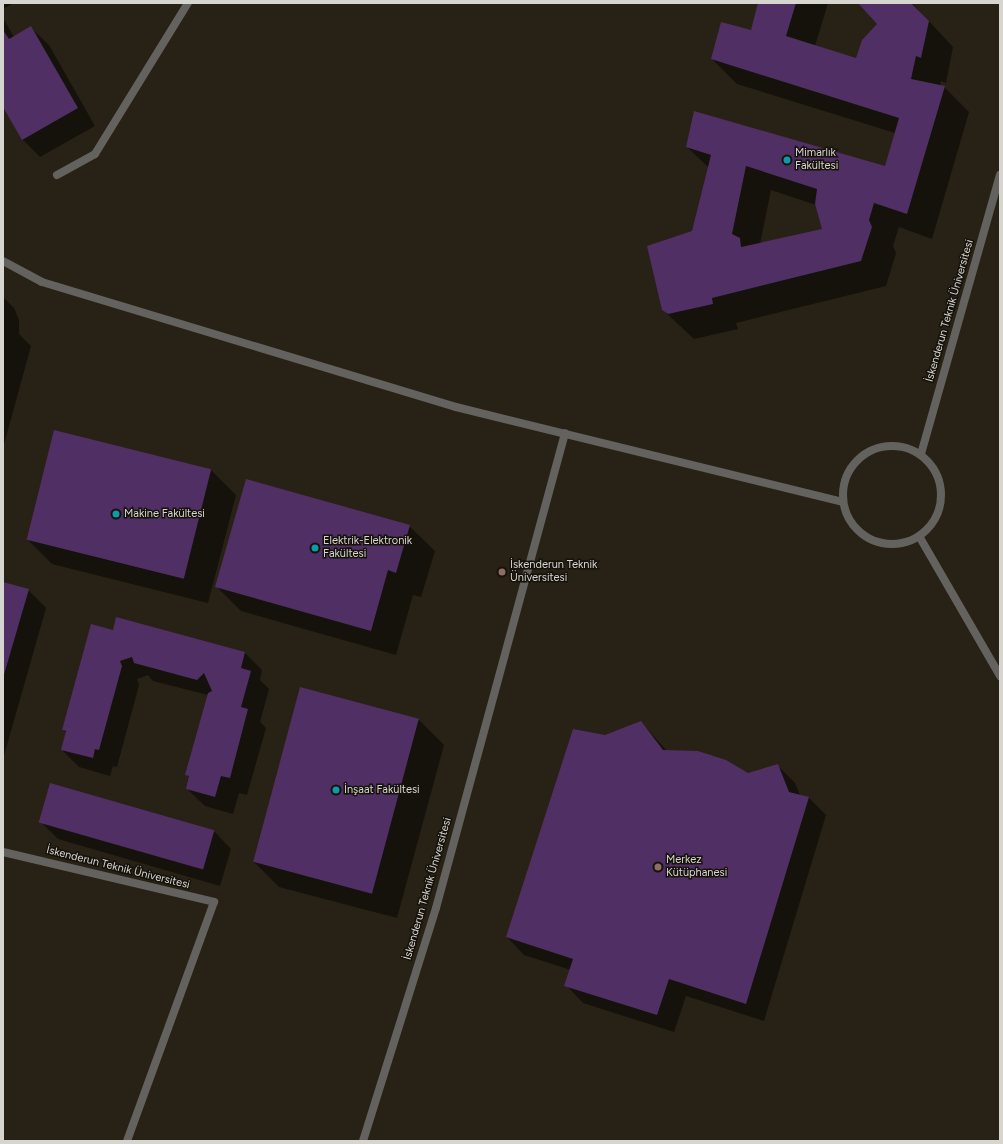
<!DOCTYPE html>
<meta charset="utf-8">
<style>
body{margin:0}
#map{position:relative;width:1003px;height:1144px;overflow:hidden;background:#1f1b14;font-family:Figtree,sans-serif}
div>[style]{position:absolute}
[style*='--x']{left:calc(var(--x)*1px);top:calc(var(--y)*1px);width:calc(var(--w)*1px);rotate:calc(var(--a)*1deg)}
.built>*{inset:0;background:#282115;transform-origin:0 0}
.shadow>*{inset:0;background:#0007}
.building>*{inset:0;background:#502f64;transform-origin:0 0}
.service>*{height:8px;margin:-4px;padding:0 4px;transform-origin:4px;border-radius:4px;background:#64625e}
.service>.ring{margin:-4px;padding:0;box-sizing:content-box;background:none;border:8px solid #64625e;border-radius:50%}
.minor>*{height:8px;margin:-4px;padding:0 4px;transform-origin:4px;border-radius:4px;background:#64625e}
.dots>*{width:11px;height:11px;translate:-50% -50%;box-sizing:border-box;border:2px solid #16120c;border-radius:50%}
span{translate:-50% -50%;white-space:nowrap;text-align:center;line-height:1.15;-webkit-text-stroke:3px #16120c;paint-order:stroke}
.poi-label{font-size:11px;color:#d7d5d0}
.left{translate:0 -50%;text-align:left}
.street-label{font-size:11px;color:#d7d5d0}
.frame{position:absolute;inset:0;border:4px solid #d7d5d0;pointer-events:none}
</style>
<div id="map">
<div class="built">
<i style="left:3px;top:3px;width:997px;height:1138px"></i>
</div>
<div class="shadow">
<i style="clip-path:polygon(3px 3px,14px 3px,3px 9px)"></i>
<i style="clip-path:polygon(evenodd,760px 3px,828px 3px,815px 46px,857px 59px,879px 24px,859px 3px,912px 3px,953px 47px,946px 83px,941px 81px,940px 86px,944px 87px,969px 112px,932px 239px,899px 227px,893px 246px,896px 253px,886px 286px,736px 323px,738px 329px,694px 339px,663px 310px,693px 232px,709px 168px,687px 147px,886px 168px,895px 133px,737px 84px,712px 59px,751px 31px,760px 3px,771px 190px,816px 205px,823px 230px,760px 244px,771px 190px)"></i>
<i style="clip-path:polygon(3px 18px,14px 37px,31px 28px,49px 45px,95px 126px,40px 157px,23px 140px,3px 105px)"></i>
<i style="clip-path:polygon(3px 297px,14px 308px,19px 320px,19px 334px,31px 346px,3px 448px)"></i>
<i style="clip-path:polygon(211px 470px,236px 495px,208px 603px,52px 564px,27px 539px)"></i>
<i style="clip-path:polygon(409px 526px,435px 551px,421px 597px,413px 595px,396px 655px,241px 611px,216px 586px)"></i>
<i style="clip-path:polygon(3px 583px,28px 590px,46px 608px,3px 759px)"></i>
<i style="clip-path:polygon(113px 632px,245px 653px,262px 670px,260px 680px,269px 689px,260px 722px,266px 728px,247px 795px,239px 793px,233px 814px,205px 806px,187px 789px,190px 778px,186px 774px,208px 695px,153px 681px,148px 675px,137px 679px,139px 685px,117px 767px,113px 766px,110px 776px,79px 767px,62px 750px,66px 733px,63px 730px)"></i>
<i style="clip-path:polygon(419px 720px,444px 745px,397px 918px,279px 887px,254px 862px)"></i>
<i style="clip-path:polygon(641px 722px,667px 751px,748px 774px,777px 765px,795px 783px,800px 795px,808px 797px,826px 815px,764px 1021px,686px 996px,674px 1032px,583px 1003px,566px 985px,571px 970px,524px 955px,507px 937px,606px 736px)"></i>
<i style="clip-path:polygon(40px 821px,214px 831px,231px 849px,220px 886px,58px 839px)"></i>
</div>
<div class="building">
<i style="clip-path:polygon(evenodd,758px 3px,796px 3px,786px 36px,856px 58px,862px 40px,877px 24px,858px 3px,911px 3px,929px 21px,921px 58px,916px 56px,911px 79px,945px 86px,907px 214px,874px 203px,869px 220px,872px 227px,861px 261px,712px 298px,713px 304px,668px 314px,662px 310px,647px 246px,692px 231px,711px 155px,686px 147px,694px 111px,885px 166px,899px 118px,711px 59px,721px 22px,751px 30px,758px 3px,746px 166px,817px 189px,815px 204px,822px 229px,741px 247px,740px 238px,732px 234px,746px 166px)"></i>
<i style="clip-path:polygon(31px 26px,78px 108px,22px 140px,3px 107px,3px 30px,9px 39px)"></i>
<i style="left:54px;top:430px;width:162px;height:113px;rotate:14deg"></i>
<i style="clip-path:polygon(246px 479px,410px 525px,396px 573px,388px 570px,371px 631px,215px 587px)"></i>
<i style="clip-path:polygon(3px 582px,29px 589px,3px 678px)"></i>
<i style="clip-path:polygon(116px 617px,245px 652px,241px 668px,251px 671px,241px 707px,248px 709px,230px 778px,221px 776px,215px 797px,186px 789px,189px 776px,185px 775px,208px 693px,212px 691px,204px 673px,197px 680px,134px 663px,132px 657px,120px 661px,122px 666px,99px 750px,95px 749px,93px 758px,61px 750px,66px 731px,62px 730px,91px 624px,113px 630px)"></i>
<i style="left:300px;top:687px;width:123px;height:181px;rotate:15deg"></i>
<i style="clip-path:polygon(641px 721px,663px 750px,698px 751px,726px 760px,748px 773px,778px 764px,789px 792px,809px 797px,746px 1004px,669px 979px,657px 1015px,564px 986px,573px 959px,506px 937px,573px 729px,605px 735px)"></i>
<i style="left:50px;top:783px;width:171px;height:41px;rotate:16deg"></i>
</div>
<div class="service">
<i style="--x:3;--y:261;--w:44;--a:28.3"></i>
<i style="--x:42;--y:282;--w:432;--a:16.8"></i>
<i style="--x:456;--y:407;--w:398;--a:13.8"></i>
<i class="ring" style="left:843px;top:446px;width:90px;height:90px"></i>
<i style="--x:919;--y:536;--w:162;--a:59.9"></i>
</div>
<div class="minor">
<i style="--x:57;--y:175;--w:43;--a:-28.9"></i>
<i style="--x:95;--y:154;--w:177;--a:-58.4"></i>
<i style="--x:921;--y:454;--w:290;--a:-74.2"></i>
<i style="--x:3;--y:852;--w:217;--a:13.3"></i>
<i style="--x:214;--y:902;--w:254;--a:110"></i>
<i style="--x:363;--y:1141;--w:244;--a:-72.6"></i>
<i style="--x:436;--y:908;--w:492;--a:-74.8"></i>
</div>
<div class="dots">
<i style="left:787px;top:160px;background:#0f9aa8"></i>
<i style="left:116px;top:514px;background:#0f9aa8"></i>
<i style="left:315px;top:548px;background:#0f9aa8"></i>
<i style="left:502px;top:572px;background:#8d6e63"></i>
<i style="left:336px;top:790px;background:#0f9aa8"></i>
<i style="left:658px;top:867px;background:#8d6e63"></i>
</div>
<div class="poi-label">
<span class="left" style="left:795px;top:160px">Mimarlık<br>Fakültesi</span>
<span class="left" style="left:124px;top:514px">Makine Fakültesi</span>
<span class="left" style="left:323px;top:548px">Elektrik-Elektronik<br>Fakültesi</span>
<span class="left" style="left:510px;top:572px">İskenderun Teknik<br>Üniversitesi</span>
<span class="left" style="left:344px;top:790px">İnşaat Fakültesi</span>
<span class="left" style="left:666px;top:867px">Merkez<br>Kütüphanesi</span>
</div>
<div class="street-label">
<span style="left:950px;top:311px;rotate:-74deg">İskenderun Teknik Üniversitesi</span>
<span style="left:118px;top:868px;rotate:14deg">İskenderun Teknik Üniversitesi</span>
<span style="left:428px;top:889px;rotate:-74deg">İskenderun Teknik Üniversitesi</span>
</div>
<div class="frame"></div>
</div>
